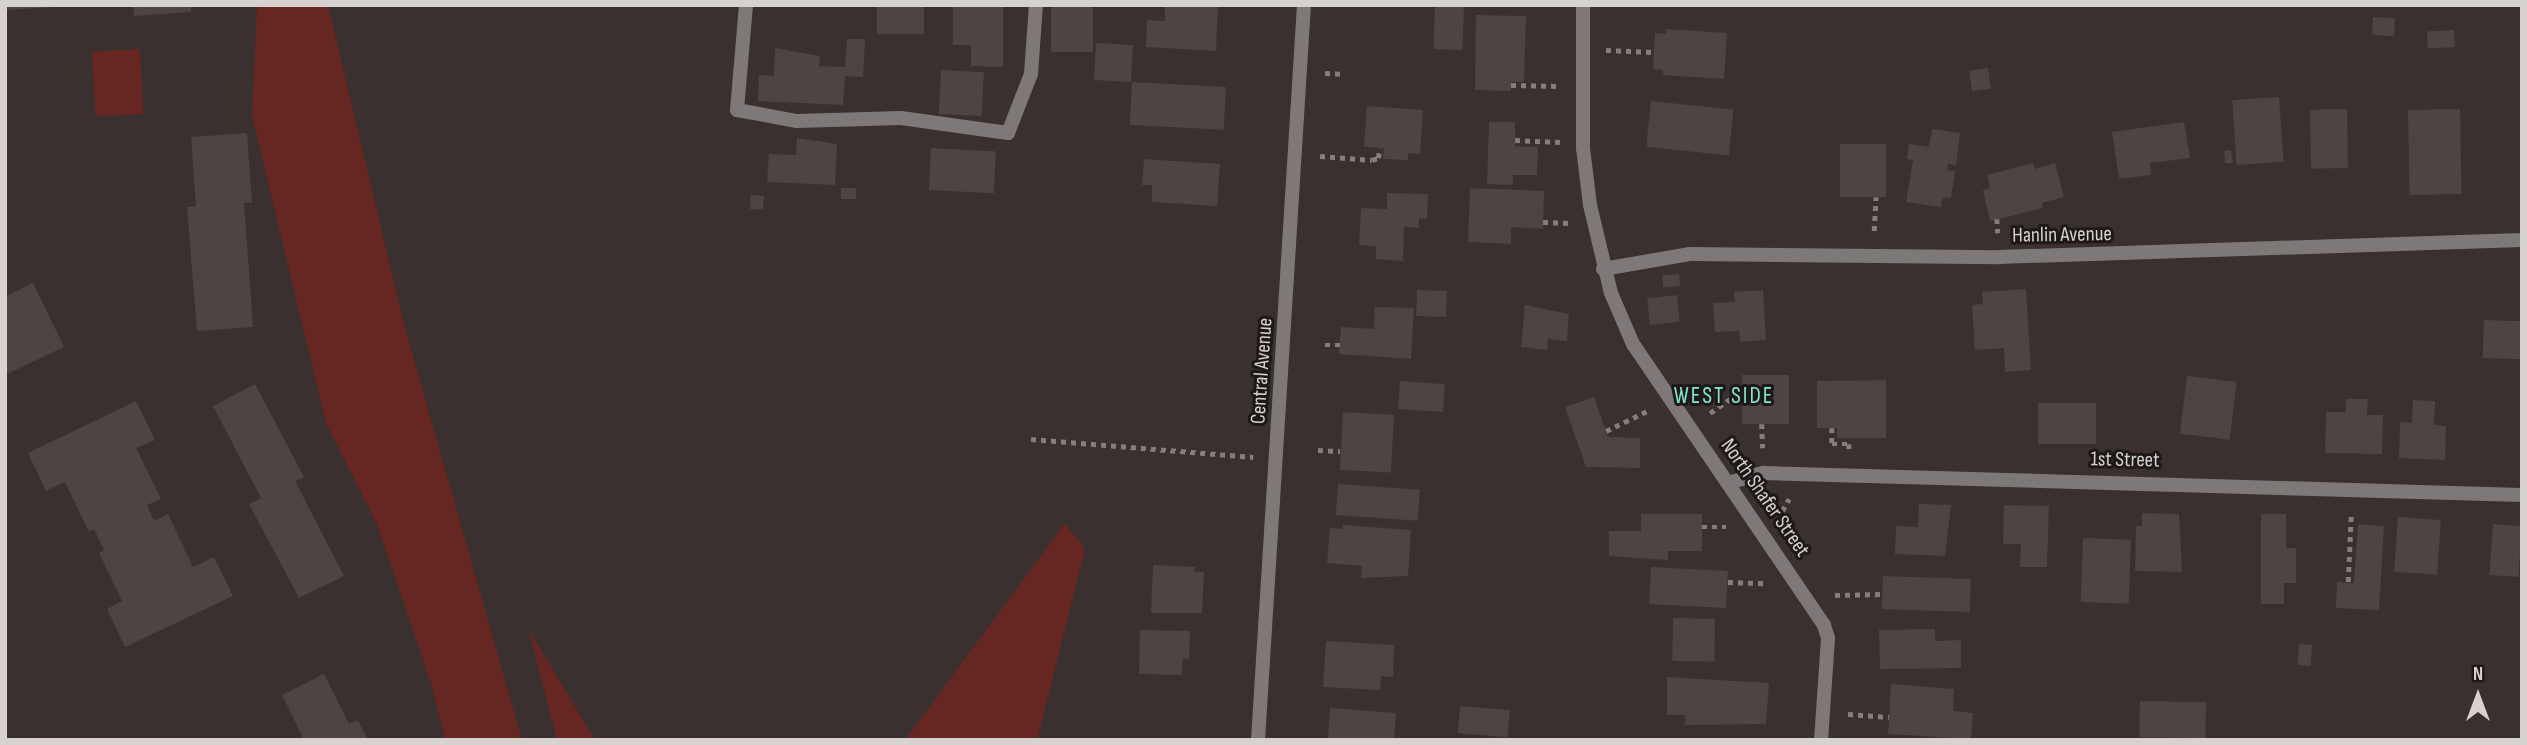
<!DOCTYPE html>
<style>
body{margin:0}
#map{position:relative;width:2527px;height:745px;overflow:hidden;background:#39302f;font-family:"Sofia Sans Condensed",sans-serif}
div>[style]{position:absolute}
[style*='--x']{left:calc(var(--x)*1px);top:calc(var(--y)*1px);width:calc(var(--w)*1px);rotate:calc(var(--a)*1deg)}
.green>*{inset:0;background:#662621;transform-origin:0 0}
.building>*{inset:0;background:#4e4443;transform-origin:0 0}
.path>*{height:4.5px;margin-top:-2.25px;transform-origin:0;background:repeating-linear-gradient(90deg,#857e7d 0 5px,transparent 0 10px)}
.service>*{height:14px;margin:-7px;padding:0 7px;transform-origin:7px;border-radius:7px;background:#7e7978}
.minor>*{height:14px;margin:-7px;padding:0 7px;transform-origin:7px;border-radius:7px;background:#7e7978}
span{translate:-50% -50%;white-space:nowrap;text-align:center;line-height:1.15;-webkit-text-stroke:6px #1e1919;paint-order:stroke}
.street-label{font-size:21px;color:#d7d1d0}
.neighbourhood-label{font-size:23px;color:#83e7d0;letter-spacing:2px}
.frame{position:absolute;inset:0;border:7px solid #d7d1d0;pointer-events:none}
.north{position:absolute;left:2443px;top:661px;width:70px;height:70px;-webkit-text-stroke:5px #1e1919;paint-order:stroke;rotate:0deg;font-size:19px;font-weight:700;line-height:28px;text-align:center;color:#d7d1d0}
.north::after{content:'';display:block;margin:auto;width:24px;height:32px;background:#d7d1d0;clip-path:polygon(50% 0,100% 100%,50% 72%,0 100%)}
</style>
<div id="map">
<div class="green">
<i style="clip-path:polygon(257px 5px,328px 5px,404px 324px,522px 740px,445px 740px,431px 683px,376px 522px,326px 423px,252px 116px)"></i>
<i style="left:140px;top:49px;width:65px;height:48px;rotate:87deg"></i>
<i style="clip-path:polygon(1065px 523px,1085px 549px,1037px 740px,905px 740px)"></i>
<i style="clip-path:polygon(528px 628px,595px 740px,557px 740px)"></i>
</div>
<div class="building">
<i style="clip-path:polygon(5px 5px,57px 5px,57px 7px,5px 10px)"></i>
<i style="clip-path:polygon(133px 5px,191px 5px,191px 12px,134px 16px)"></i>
<i style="left:877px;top:5px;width:47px;height:29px"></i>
<i style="clip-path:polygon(953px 5px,1003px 5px,1003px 67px,971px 66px,971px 45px,953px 45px)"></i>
<i style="left:1051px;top:5px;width:42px;height:47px"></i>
<i style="clip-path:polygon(1165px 5px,1218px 5px,1216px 51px,1146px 47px,1147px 20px,1165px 21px)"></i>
<i style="left:1435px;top:5px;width:29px;height:44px;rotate:2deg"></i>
<i style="clip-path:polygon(1476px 15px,1526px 16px,1524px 82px,1511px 82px,1511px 91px,1475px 90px)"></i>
<i style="left:2373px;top:17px;width:22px;height:18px;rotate:3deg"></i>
<i style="clip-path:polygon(1666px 29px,1727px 33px,1724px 79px,1662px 75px,1663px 70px,1653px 69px,1655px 33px,1666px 34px)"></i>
<i style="left:2454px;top:30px;width:17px;height:27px;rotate:87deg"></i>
<i style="clip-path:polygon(847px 39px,865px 39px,863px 77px,845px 76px,843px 105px,758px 101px,759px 75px,774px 76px,775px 48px,820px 56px,819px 66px,845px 67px)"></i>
<i style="left:1096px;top:43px;width:37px;height:37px;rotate:3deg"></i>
<i style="left:1988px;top:68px;width:21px;height:19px;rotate:82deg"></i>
<i style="left:941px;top:70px;width:43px;height:44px;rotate:3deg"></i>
<i style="left:1132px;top:82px;width:94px;height:43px;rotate:3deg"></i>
<i style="left:2279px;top:97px;width:65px;height:47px;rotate:86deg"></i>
<i style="left:1651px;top:101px;width:83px;height:46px;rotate:6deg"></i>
<i style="clip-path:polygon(1367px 106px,1423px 110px,1420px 154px,1408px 153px,1408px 160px,1383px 159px,1384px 148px,1364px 147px)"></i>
<i style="left:2347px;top:109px;width:59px;height:37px;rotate:89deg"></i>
<i style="left:2460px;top:109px;width:85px;height:52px;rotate:89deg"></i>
<i style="clip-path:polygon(1489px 122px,1515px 122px,1515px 146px,1538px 147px,1537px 175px,1513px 175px,1513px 185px,1487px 184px)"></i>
<i style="clip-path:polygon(2184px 122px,2190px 158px,2150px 163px,2151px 175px,2119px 179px,2112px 132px)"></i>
<i style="clip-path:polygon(1932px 129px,1960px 133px,1956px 165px,1948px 164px,1947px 170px,1955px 171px,1951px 198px,1943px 197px,1941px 207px,1906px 202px,1913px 160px,1907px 159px,1909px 144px,1929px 147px)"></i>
<i style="clip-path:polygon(247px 133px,252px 203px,244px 203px,253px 327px,197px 331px,187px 207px,196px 206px,191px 137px)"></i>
<i style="clip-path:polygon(797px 138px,837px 144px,835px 185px,767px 182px,769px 154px,796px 155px)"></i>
<i style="left:1840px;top:144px;width:46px;height:53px"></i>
<i style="left:931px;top:148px;width:65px;height:42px;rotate:3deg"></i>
<i style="clip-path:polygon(2231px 150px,2233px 163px,2225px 163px,2224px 151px)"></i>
<i style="clip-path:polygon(1144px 159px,1220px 164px,1217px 206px,1152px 202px,1152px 185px,1142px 185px)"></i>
<i style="clip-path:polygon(2033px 163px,2035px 169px,2055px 163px,2064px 197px,2042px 203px,2043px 208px,1990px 221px,1983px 190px,1990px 188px,1987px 175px)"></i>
<i style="left:841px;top:188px;width:15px;height:11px"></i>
<i style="clip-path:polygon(1470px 188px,1544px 191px,1543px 229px,1511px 227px,1511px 244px,1468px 242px)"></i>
<i style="clip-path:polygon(1387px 193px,1428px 194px,1427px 219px,1419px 218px,1419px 228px,1404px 227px,1403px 261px,1376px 259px,1376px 246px,1359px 245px,1361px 208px,1387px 209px)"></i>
<i style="left:751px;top:195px;width:13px;height:14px;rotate:4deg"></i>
<i style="left:1679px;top:274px;width:12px;height:17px;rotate:85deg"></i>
<i style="clip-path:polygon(33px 283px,64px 347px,7px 374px,5px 297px)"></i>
<i style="clip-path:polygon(2026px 289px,2031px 370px,2005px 372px,2004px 348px,1975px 350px,1972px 305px,1983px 304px,1982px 292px)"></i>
<i style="left:1417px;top:290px;width:30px;height:26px;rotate:2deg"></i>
<i style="clip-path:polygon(1763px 290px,1766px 340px,1740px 342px,1739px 331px,1715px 332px,1713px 303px,1735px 302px,1734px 292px)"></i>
<i style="left:1677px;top:295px;width:27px;height:30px;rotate:84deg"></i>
<i style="clip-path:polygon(1525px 305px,1569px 314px,1567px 341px,1548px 339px,1547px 350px,1521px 347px)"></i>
<i style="clip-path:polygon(1375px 307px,1414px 308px,1411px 359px,1339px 354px,1341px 327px,1374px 329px)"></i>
<i style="left:2484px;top:320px;width:38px;height:38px;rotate:2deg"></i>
<i style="left:1742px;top:375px;width:47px;height:49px"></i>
<i style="left:2187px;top:376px;width:50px;height:58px;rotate:7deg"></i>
<i style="clip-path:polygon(1886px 380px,1886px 438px,1837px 438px,1837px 428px,1817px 428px,1817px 381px)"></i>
<i style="left:1400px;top:381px;width:45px;height:28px;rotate:4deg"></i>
<i style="clip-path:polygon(255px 384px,304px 477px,295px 481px,344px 576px,299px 598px,249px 504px,261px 498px,213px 406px)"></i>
<i style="clip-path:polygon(1594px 397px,1608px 437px,1640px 438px,1640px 468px,1586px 467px,1565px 407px)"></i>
<i style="clip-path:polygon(2346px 399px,2368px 399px,2367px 415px,2383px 415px,2382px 454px,2325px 453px,2326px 412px,2346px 412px)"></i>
<i style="clip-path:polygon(2413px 400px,2435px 401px,2434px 425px,2446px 426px,2445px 460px,2399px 458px,2400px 422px,2412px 423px)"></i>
<i style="clip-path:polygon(136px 401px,155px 440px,136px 448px,161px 499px,147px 505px,154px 521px,168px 514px,193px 567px,214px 557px,233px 596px,125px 647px,107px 609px,122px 601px,99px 553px,104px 550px,94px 529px,89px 532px,65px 482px,46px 491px,28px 453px)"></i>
<i style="left:2038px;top:403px;width:58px;height:41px"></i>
<i style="left:1343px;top:412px;width:51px;height:58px;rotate:3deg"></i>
<i style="left:1338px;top:484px;width:82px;height:31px;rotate:4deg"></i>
<i style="clip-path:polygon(1919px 504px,1951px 505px,1945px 556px,1895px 554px,1896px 526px,1918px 527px)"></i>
<i style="clip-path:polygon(2004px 505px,2049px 506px,2047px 567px,2020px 567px,2021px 544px,2003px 544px)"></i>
<i style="clip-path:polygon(2142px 513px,2179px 514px,2182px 572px,2135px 571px,2136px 526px,2142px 526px)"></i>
<i style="clip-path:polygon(1641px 514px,1702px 514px,1702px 551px,1668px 551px,1668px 560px,1609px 556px,1609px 531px,1641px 531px)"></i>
<i style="clip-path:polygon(2261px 514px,2286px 514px,2286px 548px,2296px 548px,2296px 583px,2284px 583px,2284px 604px,2261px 604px)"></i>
<i style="left:2398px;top:517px;width:43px;height:55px;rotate:4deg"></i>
<i style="clip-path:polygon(2358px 524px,2384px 526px,2379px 610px,2336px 608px,2337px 582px,2354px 583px)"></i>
<i style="left:2493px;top:524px;width:29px;height:51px;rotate:4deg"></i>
<i style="clip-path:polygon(1343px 525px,1411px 530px,1408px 576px,1361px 578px,1362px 566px,1327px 563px,1330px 528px,1343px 529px)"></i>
<i style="left:2083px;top:538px;width:48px;height:64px;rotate:2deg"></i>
<i style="clip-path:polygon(1153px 565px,1195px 567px,1194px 572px,1204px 572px,1202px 613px,1151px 613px)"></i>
<i style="left:1651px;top:567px;width:77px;height:37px;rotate:3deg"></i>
<i style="left:1883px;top:576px;width:88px;height:33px;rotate:2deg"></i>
<i style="left:1673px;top:618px;width:42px;height:43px;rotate:1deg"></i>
<i style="clip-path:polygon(1935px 629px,1935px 641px,1961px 640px,1961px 668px,1880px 669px,1879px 630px)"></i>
<i style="clip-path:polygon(1140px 630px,1190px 631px,1189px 659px,1183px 658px,1182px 675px,1139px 674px)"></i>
<i style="clip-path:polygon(1326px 641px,1394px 645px,1393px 677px,1381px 676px,1380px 690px,1323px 687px)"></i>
<i style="left:2299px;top:644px;width:13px;height:21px;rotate:4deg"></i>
<i style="clip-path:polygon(324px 674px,349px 724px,358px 720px,368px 740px,304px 740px,282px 695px)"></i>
<i style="clip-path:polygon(1667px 677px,1769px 683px,1766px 724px,1685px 725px,1685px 715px,1667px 715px)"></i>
<i style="clip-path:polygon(1891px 684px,1954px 689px,1953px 711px,1973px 713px,1971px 739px,1888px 734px)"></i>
<i style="left:2140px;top:701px;width:66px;height:36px;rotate:1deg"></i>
<i style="left:1460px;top:706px;width:50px;height:27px;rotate:5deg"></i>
<i style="clip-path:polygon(1330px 708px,1396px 713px,1394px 740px,1328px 740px)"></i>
</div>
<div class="path">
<i style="--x:1606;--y:50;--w:48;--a:2.4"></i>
<i style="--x:1325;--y:73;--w:20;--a:3"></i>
<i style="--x:1511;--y:85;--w:47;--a:1.2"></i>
<i style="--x:1515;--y:140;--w:45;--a:2.5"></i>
<i style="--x:1320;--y:156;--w:52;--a:4.4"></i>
<i style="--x:1372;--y:160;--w:6;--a:-18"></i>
<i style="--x:1378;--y:158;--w:10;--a:-79"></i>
<i style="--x:1997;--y:219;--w:14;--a:86"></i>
<i style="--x:1543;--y:222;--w:27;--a:2"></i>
<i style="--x:1874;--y:231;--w:34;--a:-87"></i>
<i style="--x:1325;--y:345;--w:15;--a:0"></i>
<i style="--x:1710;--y:413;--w:29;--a:-35"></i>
<i style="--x:1734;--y:396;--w:8;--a:0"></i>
<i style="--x:1762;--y:424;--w:24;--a:88"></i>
<i style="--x:1832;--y:428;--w:16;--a:90"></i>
<i style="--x:1832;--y:444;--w:17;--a:0"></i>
<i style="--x:1849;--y:444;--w:8;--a:90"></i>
<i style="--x:1606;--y:431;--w:48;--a:-26"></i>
<i style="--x:1031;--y:439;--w:223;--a:4.6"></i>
<i style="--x:1318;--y:450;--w:22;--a:3"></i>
<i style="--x:1782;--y:511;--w:14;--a:-60"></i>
<i style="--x:1702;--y:527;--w:24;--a:0"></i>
<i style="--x:1728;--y:582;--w:37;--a:2"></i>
<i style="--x:2348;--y:582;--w:67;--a:-87.4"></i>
<i style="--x:1835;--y:595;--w:48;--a:-1.2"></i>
<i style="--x:1848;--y:714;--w:41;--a:4.2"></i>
</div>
<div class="service">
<i style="--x:737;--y:110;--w:61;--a:10.4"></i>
<i style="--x:797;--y:121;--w:104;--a:-1.7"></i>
<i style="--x:901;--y:118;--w:108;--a:8"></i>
<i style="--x:1008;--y:133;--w:63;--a:-68.7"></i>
<i style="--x:1031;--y:74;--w:69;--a:-85.9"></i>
</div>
<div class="minor">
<i style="--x:1583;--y:5;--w:143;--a:90"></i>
<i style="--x:1583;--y:148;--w:57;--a:83"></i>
<i style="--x:1590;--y:205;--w:90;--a:76.6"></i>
<i style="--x:1611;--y:293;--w:56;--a:66.7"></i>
<i style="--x:1633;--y:344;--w:340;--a:55.8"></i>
<i style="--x:1824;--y:625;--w:14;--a:73"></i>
<i style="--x:1828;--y:638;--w:102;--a:93.9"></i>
<i style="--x:737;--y:110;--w:105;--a:-85.1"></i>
<i style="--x:1603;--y:269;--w:88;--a:-9.8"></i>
<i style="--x:1690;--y:254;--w:309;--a:0.6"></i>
<i style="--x:1999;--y:257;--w:523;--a:-1.86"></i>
<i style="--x:1728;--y:483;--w:37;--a:-16"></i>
<i style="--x:1764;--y:473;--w:758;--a:1.66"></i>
<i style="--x:1258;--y:740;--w:736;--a:-86.42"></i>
</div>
<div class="street-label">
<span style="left:2062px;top:235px;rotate:-1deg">Hanlin Avenue</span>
<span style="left:1262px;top:371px;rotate:-86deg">Central Avenue</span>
<span style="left:2125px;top:460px;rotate:1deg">1st Street</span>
<span style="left:1765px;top:498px;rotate:55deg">North Shafer Street</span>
</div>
<div class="neighbourhood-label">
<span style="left:1724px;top:396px">WEST SIDE</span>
</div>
<div class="frame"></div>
<div class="north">N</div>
</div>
